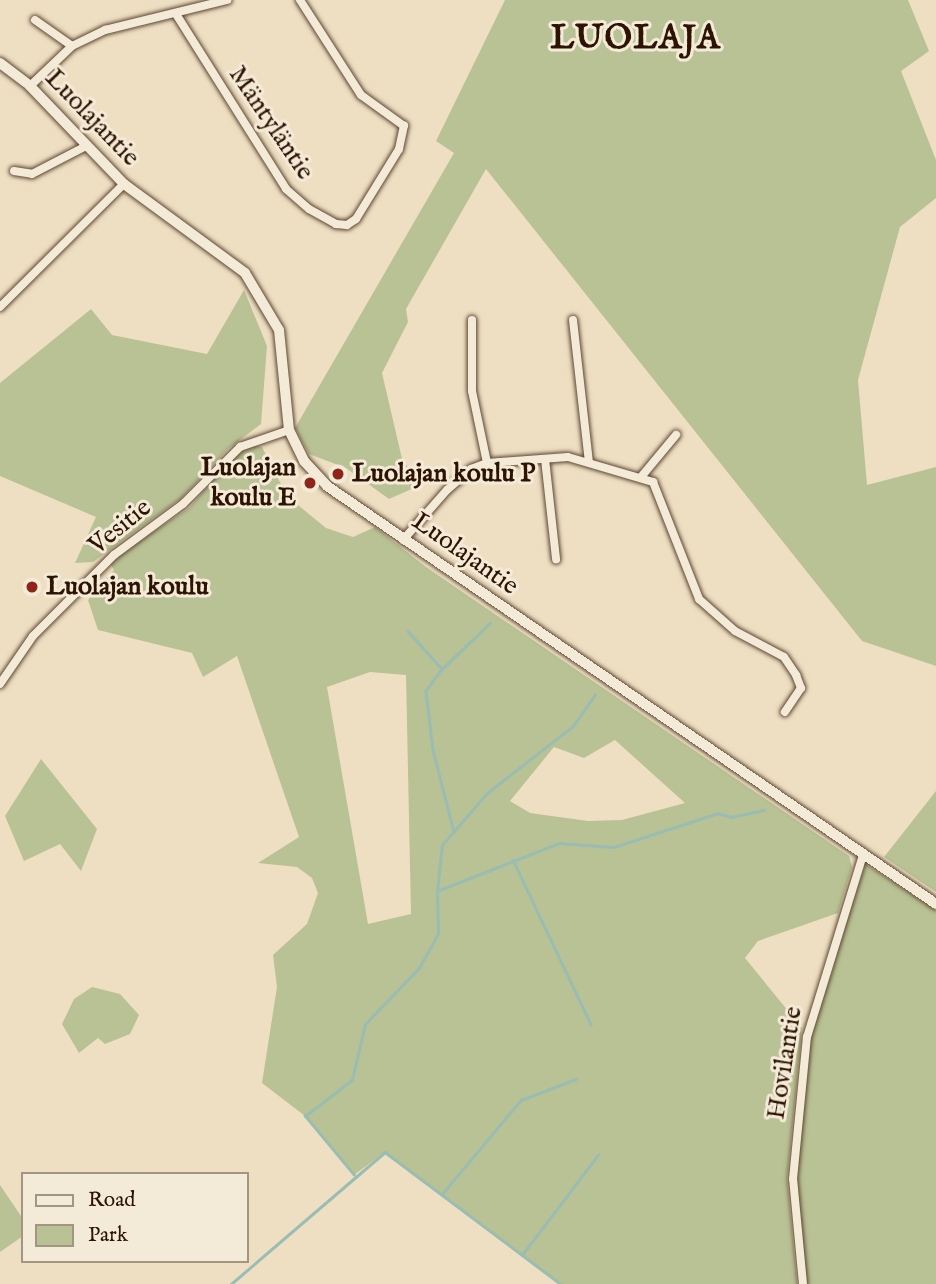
<!DOCTYPE html>
<meta charset="utf-8">
<style>
body{margin:0}
#map{position:relative;width:936px;height:1284px;overflow:hidden;background:#eedfc3;font-family:"IM FELL English",serif}
div>[style]{position:absolute}
[style*='--x']{left:calc(var(--x)*1px);top:calc(var(--y)*1px);width:calc(var(--w)*1px);rotate:calc(var(--a)*1deg)}
.green>*{inset:0;background:#b9c294}
.stream>*{height:2.5px;margin:-1.25px;padding:0 1.25px;transform-origin:1.25px;border-radius:1.25px;background:#99bdb2}
.roads{filter:drop-shadow(0 0 2px #5d4731) drop-shadow(0 0 2px #5d4731)}
.street>*{height:8px;margin:-4px;padding:0 4px;transform-origin:4px;border-radius:4px;background:#f4ead8}
.secondary>*{height:10px;margin:-5px;padding:0 5px;transform-origin:5px;border-radius:5px;background:#f4ead8}
.dots>*{width:19px;height:19px;translate:-50% -50%;box-sizing:border-box;border:4px solid #f4ead8;border-radius:50%}
span{translate:-50% -50%;white-space:nowrap;text-align:center;line-height:1.15;-webkit-text-stroke:6px #f4ead8;paint-order:stroke}
.street-label{font-size:26px;color:#2d1400}
.poi-label{font-size:26px;color:#2d1400;font-weight:700}
.right{translate:-100% -50%;text-align:right}
.left{translate:0 -50%;text-align:left}
.district-label{font-size:33px;color:#2d1400;font-weight:700;letter-spacing:2px}
.legend{position:absolute;left:21px;top:1172px;width:228px;height:91px;box-sizing:border-box;background:#f4ead8;border:2px solid #a49482;margin:0;padding:9px 12px;list-style:none;font-size:21px;color:#2d1400}
.legend li{display:flex;align-items:center;gap:14px;height:35px}
.legend b{width:35px;border:2px solid #a49482}
</style>
<div id="map">
<div class="green">
<i style="clip-path:polygon(505px 0,908px 0,929px 51px,901px 71px,936px 160px,936px 198px,900px 227px,858px 380px,867px 485px,936px 467px,936px 666px,862px 641px,486px 169px,406px 309px,408px 322px,382px 373px,403px 463px,430px 481px,389px 499px,346px 468px,309px 454px,295px 428px,454px 153px,436px 141px)"></i>
<i style="clip-path:polygon(244px 290px,267px 346px,261px 424px,228px 449px,181px 498px,93px 562px,75px 563px,96px 517px,0 476px,0 383px,91px 309px,112px 335px,207px 354px)"></i>
<i style="clip-path:polygon(evenodd,251px 445px,262px 447px,287px 496px,326px 528px,353px 537px,375px 527px,426px 567px,849px 856px,852px 867px,838px 913px,758px 941px,745px 958px,802px 1028px,787px 1178px,797px 1284px,561px 1284px,385px 1152px,354px 1175px,305px 1116px,262px 1083px,277px 987px,273px 955px,307px 924px,318px 893px,312px 878px,297px 867px,258px 863px,299px 837px,237px 656px,203px 677px,192px 653px,98px 630px,88px 600px,114px 570px,109px 562px,189px 508px,229px 462px,251px 445px,370px 672px,406px 675px,411px 914px,368px 924px,327px 687px,370px 672px,251px 445px,615px 740px,685px 803px,622px 820px,588px 821px,530px 813px,510px 801px,554px 747px,584px 758px,615px 740px)"></i>
<i style="clip-path:polygon(41px 759px,97px 829px,81px 871px,60px 844px,24px 861px,5px 816px)"></i>
<i style="clip-path:polygon(936px 791px,936px 892px,884px 857px)"></i>
<i style="clip-path:polygon(865px 864px,936px 910px,936px 1284px,807px 1284px,796px 1179px,811px 1034px)"></i>
<i style="clip-path:polygon(92px 987px,120px 994px,139px 1015px,130px 1034px,105px 1044px,98px 1038px,79px 1053px,62px 1024px,74px 999px)"></i>
<i style="clip-path:polygon(0 1185px,23px 1219px,23px 1236px,0 1252px)"></i>
</div>
<div class="stream">
<i style="--x:408;--y:631;--w:51;--a:48.2"></i>
<i style="--x:442;--y:669;--w:27;--a:126"></i>
<i style="--x:426;--y:691;--w:59;--a:83.2"></i>
<i style="--x:433;--y:750;--w:85;--a:75.6"></i>
<i style="--x:442;--y:669;--w:66;--a:-43.8"></i>
<i style="--x:513;--y:860;--w:182;--a:64.6"></i>
<i style="--x:437;--y:891;--w:46;--a:-83.8"></i>
<i style="--x:442;--y:845;--w:69;--a:-49.1"></i>
<i style="--x:487;--y:793;--w:109;--a:-37.9"></i>
<i style="--x:573;--y:726;--w:38;--a:-55"></i>
<i style="--x:354;--y:1175;--w:77;--a:-129.7"></i>
<i style="--x:305;--y:1116;--w:59;--a:-37.5"></i>
<i style="--x:352;--y:1080;--w:57;--a:-76.9"></i>
<i style="--x:365;--y:1024;--w:78;--a:-46"></i>
<i style="--x:419;--y:968;--w:39;--a:-61"></i>
<i style="--x:438;--y:934;--w:43;--a:-91.3"></i>
<i style="--x:437;--y:891;--w:131;--a:-21.5"></i>
<i style="--x:559;--y:843;--w:55;--a:4.2"></i>
<i style="--x:614;--y:847;--w:109;--a:-18.1"></i>
<i style="--x:718;--y:813;--w:14;--a:17"></i>
<i style="--x:731;--y:817;--w:34;--a:-12"></i>
<i style="--x:442;--y:1194;--w:123;--a:-50"></i>
<i style="--x:521;--y:1100;--w:59;--a:-20.9"></i>
<i style="--x:522;--y:1255;--w:126;--a:-52.8"></i>
<i style="--x:231;--y:1284;--w:203;--a:-40.6"></i>
<i style="--x:385;--y:1152;--w:220;--a:36.9"></i>
</div>
<div class="roads">
<div class="street">
<i style="--x:176;--y:14;--w:207;--a:57.8"></i>
<i style="--x:286;--y:189;--w:30;--a:41"></i>
<i style="--x:309;--y:209;--w:31;--a:29"></i>
<i style="--x:336;--y:224;--w:11;--a:5"></i>
<i style="--x:347;--y:225;--w:11;--a:-34"></i>
<i style="--x:356;--y:219;--w:82;--a:-58.4"></i>
<i style="--x:399;--y:149;--w:24;--a:-78"></i>
<i style="--x:404;--y:126;--w:53;--a:-144.2"></i>
<i style="--x:361;--y:95;--w:113;--a:-122.7"></i>
<i style="--x:35;--y:20;--w:45;--a:35.1"></i>
<i style="--x:30;--y:86;--w:58;--a:-43.6"></i>
<i style="--x:72;--y:46;--w:37;--a:-26"></i>
<i style="--x:105;--y:30;--w:126;--a:-13.8"></i>
<i style="--x:14;--y:171;--w:18;--a:9"></i>
<i style="--x:32;--y:174;--w:61;--a:-27.4"></i>
<i style="--x:0;--y:307;--w:175;--a:-44.8"></i>
<i style="--x:472;--y:320;--w:71;--a:90"></i>
<i style="--x:472;--y:391;--w:74;--a:78.2"></i>
<i style="--x:573;--y:320;--w:143;--a:83.6"></i>
<i style="--x:545;--y:459;--w:101;--a:83.7"></i>
<i style="--x:641;--y:477;--w:55;--a:-50.2"></i>
<i style="--x:403;--y:540;--w:67;--a:-48.7"></i>
<i style="--x:447;--y:490;--w:32;--a:-41"></i>
<i style="--x:471;--y:469;--w:17;--a:-21"></i>
<i style="--x:487;--y:463;--w:81;--a:-4.2"></i>
<i style="--x:568;--y:457;--w:89;--a:16.4"></i>
<i style="--x:653;--y:482;--w:126;--a:68.5"></i>
<i style="--x:699;--y:599;--w:48;--a:41.6"></i>
<i style="--x:735;--y:631;--w:55;--a:28"></i>
<i style="--x:784;--y:657;--w:22;--a:56"></i>
<i style="--x:796;--y:675;--w:14;--a:69"></i>
<i style="--x:801;--y:688;--w:29;--a:124"></i>
<i style="--x:0;--y:684;--w:58;--a:-55.5"></i>
<i style="--x:33;--y:636;--w:115;--a:-45"></i>
<i style="--x:114;--y:555;--w:86;--a:-36.5"></i>
<i style="--x:183;--y:504;--w:81;--a:-45"></i>
<i style="--x:240;--y:447;--w:52;--a:-19.1"></i>
<i style="--x:803;--y:1284;--w:105;--a:-95.4"></i>
<i style="--x:793;--y:1179;--w:143;--a:-84.4"></i>
<i style="--x:807;--y:1037;--w:190;--a:-72.9"></i>
</div>
<div class="secondary">
<i style="--x:0;--y:63;--w:38;--a:37"></i>
<i style="--x:30;--y:86;--w:136;--a:46.2"></i>
<i style="--x:124;--y:184;--w:150;--a:36.3"></i>
<i style="--x:245;--y:273;--w:66;--a:59.2"></i>
<i style="--x:279;--y:330;--w:100;--a:84.3"></i>
<i style="--x:289;--y:430;--w:34;--a:64"></i>
<i style="--x:304;--y:461;--w:34;--a:47"></i>
<i style="--x:327;--y:486;--w:739;--a:34.46"></i>
</div>
</div>
<div class="dots">
<i style="left:338px;top:474px;background:#8f2418"></i>
<i style="left:310px;top:483px;background:#8f2418"></i>
<i style="left:32px;top:587px;background:#8f2418"></i>
</div>
<div class="street-label">
<span style="left:92px;top:118px;rotate:46deg">Luolajantie</span>
<span style="left:271px;top:123px;rotate:56deg">Mäntyläntie</span>
<span style="left:120px;top:527px;rotate:-39deg">Vesitie</span>
<span style="left:465px;top:554px;rotate:35deg">Luolajantie</span>
<span style="left:785px;top:1063px;rotate:-81deg">Hovilantie</span>
</div>
<div class="poi-label">
<span class="right" style="left:296px;top:483px">Luolajan<br>koulu E</span>
<span class="left" style="left:352px;top:474px">Luolajan koulu P</span>
<span class="left" style="left:46px;top:587px">Luolajan koulu</span>
</div>
<div class="district-label">
<span style="left:636px;top:40px">LUOLAJA</span>
</div>
<ul class="legend">
<li><b style="height:9px;background:#f4ead8"></b>Road</li>
<li><b style="height:19px;background:#b9c294"></b>Park</li>
</ul>
</div>
